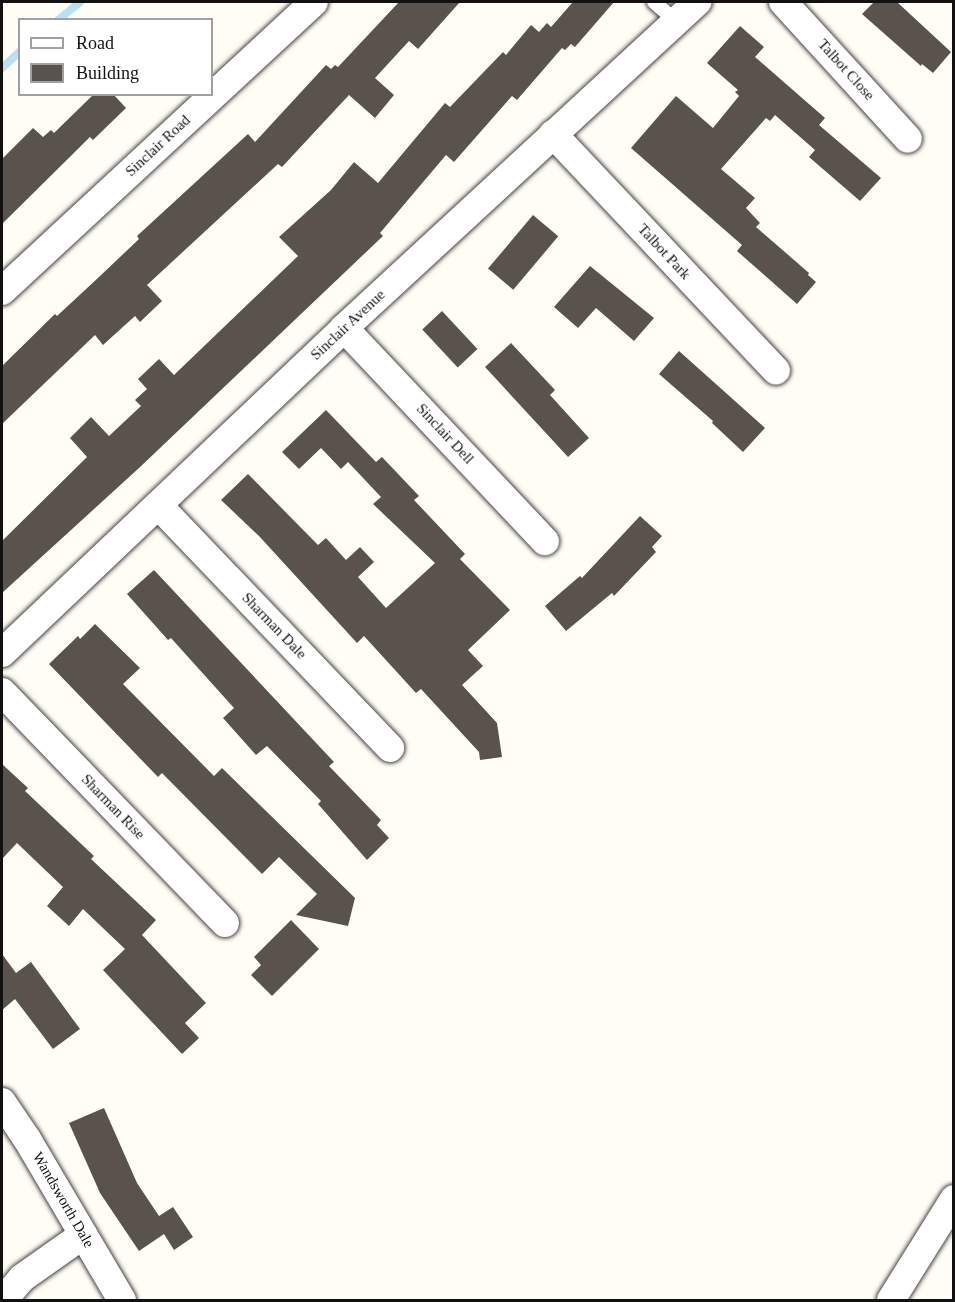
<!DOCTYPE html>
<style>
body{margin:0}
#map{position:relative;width:955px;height:1302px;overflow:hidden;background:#fffdf5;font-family:Georgia,serif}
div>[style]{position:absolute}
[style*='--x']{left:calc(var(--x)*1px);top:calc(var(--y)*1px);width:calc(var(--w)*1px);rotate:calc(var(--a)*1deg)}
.stream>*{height:8px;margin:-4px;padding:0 4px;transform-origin:4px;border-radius:4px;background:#b9e0f7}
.building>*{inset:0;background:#5a524d;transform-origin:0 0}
.roads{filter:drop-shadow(0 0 2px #444) drop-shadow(0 0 2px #444)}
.service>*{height:14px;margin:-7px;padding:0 7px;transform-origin:7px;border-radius:7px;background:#fff}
.minor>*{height:28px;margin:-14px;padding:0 14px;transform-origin:14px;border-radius:14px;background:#fff}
span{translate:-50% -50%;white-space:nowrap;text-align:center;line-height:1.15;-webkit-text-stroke:6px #fff;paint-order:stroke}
.street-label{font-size:15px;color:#111}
.frame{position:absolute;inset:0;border:3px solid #111;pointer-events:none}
.legend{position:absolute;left:18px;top:18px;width:195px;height:78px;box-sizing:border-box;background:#fff;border:2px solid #a0a0a0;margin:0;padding:8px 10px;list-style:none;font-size:18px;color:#111}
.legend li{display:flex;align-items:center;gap:12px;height:30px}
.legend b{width:30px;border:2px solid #a0a0a0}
</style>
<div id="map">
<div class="stream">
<i style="--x:58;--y:20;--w:28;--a:-39"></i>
<i style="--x:2;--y:68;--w:25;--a:-43"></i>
</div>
<div class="building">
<i style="clip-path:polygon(399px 2px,460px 2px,418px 49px,409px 41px,375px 78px,394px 95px,375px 118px,349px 95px,282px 167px,278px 164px,147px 285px,162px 301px,140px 322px,135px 316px,103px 345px,95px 335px,2px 424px,2px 366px,55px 314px,57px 316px,99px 277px,139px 239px,137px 236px,248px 134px,255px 142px,326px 65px,331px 69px,335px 65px,338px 67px)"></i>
<i style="clip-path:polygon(573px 2px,614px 2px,575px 47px,571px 44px,565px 50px,562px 48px,517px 100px,512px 96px,454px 162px,446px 155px,380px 233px,383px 236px,139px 468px,2px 593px,2px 541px,87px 457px,70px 438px,91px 417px,109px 436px,141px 406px,135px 400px,147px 389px,138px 379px,159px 359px,174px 375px,298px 256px,279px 237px,331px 190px,354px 162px,378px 183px,445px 103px,450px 107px,503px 52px,506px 55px,531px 25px,539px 32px,547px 23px,551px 27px)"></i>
<i style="clip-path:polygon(874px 2px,897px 2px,951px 52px,933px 73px,922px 64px,921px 66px,862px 14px)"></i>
<i style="clip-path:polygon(740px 26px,764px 47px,755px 57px,825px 118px,819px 125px,881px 178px,860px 201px,809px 157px,815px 150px,775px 115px,770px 121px,766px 118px,721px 169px,755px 198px,746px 208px,760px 223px,756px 227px,809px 273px,808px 275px,816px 282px,797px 304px,737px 251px,742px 245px,631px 148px,676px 96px,713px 128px,739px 96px,735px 92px,738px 90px,707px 63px)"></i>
<i style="clip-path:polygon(94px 94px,113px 94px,126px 108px,93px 140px,90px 137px,2px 224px,2px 159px,33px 128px,43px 137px,51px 130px,54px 133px)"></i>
<i style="left:533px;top:215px;width:33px;height:70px;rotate:40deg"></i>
<i style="clip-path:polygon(590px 266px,654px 318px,634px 341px,596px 308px,578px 328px,554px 307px)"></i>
<i style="left:442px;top:311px;width:52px;height:27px;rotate:47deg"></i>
<i style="clip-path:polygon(511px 343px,555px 390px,550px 395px,589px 438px,568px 457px,485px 367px)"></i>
<i style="clip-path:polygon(679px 351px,765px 428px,743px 452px,712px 423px,713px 421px,659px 374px)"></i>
<i style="clip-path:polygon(326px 410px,376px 462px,382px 457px,419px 496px,414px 500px,465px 554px,460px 559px,510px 610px,468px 650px,483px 666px,462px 685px,497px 723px,502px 757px,480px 760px,479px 752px,421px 689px,416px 693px,364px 636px,357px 643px,259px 536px,221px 500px,248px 474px,318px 545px,326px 538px,346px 560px,360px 547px,374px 562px,358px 577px,386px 608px,435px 563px,373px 504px,381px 497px,348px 462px,341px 469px,321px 448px,299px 469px,282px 452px)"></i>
<i style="clip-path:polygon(640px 516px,662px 536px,652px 547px,656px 552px,614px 596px,612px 593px,566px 631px,545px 606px,580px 576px,582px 578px)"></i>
<i style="clip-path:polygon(154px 570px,334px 762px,329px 766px,381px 820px,377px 825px,389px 838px,367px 860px,318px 804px,321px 801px,267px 746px,256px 755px,223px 718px,234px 708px,171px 638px,168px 640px,127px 594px)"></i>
<i style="clip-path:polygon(95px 624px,140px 668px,123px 684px,214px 776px,222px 768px,355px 898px,348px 926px,296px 915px,317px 894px,279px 857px,262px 874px,162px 773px,158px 777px,49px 664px,78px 636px,80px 639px)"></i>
<i style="clip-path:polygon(2px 764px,28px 788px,25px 791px,94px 856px,91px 859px,156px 920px,142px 935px,206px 1003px,185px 1023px,199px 1038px,182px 1054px,103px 970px,125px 949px,83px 909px,69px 926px,47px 906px,63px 887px,17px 843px,2px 859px)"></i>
<i style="clip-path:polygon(291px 920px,319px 949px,272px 996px,251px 975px,261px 965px,254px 957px)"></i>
<i style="clip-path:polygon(2px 954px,16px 973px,31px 962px,80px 1029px,53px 1049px,15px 999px,2px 1010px)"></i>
<i style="clip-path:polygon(104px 1108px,137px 1183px,159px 1216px,173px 1207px,193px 1237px,174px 1250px,164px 1234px,139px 1251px,100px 1193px,69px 1123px)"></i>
</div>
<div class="roads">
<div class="service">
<i style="--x:654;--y:2;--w:29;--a:41"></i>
</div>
<div class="minor">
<i style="--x:783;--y:2;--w:185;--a:47.6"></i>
<i style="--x:553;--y:134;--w:325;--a:46.7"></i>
<i style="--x:2;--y:291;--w:425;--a:-42.8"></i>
<i style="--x:344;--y:328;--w:293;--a:46.7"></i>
<i style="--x:158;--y:505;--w:336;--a:46.3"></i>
<i style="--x:2;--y:653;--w:472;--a:-43.5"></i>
<i style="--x:344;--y:328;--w:481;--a:-42.7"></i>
<i style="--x:2;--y:692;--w:321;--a:46"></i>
<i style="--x:2;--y:1102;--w:45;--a:56"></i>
<i style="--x:27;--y:1139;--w:187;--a:59.5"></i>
<i style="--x:3;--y:1300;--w:29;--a:-49"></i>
<i style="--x:22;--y:1278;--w:75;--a:-35.2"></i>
<i style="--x:891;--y:1300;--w:119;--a:-58"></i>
</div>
</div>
<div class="street-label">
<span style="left:846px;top:70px;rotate:48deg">Talbot Close</span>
<span style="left:158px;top:146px;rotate:-43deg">Sinclair Road</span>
<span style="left:664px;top:252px;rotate:47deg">Talbot Park</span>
<span style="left:348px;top:325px;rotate:-43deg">Sinclair Avenue</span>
<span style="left:445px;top:434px;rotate:47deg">Sinclair Dell</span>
<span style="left:274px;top:626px;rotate:46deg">Sharman Dale</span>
<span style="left:113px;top:807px;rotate:46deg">Sharman Rise</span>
<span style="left:63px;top:1200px;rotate:60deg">Wandsworth Dale</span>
</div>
<div class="frame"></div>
<ul class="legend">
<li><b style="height:8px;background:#fff"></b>Road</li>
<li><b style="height:16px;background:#5a524d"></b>Building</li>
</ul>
</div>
